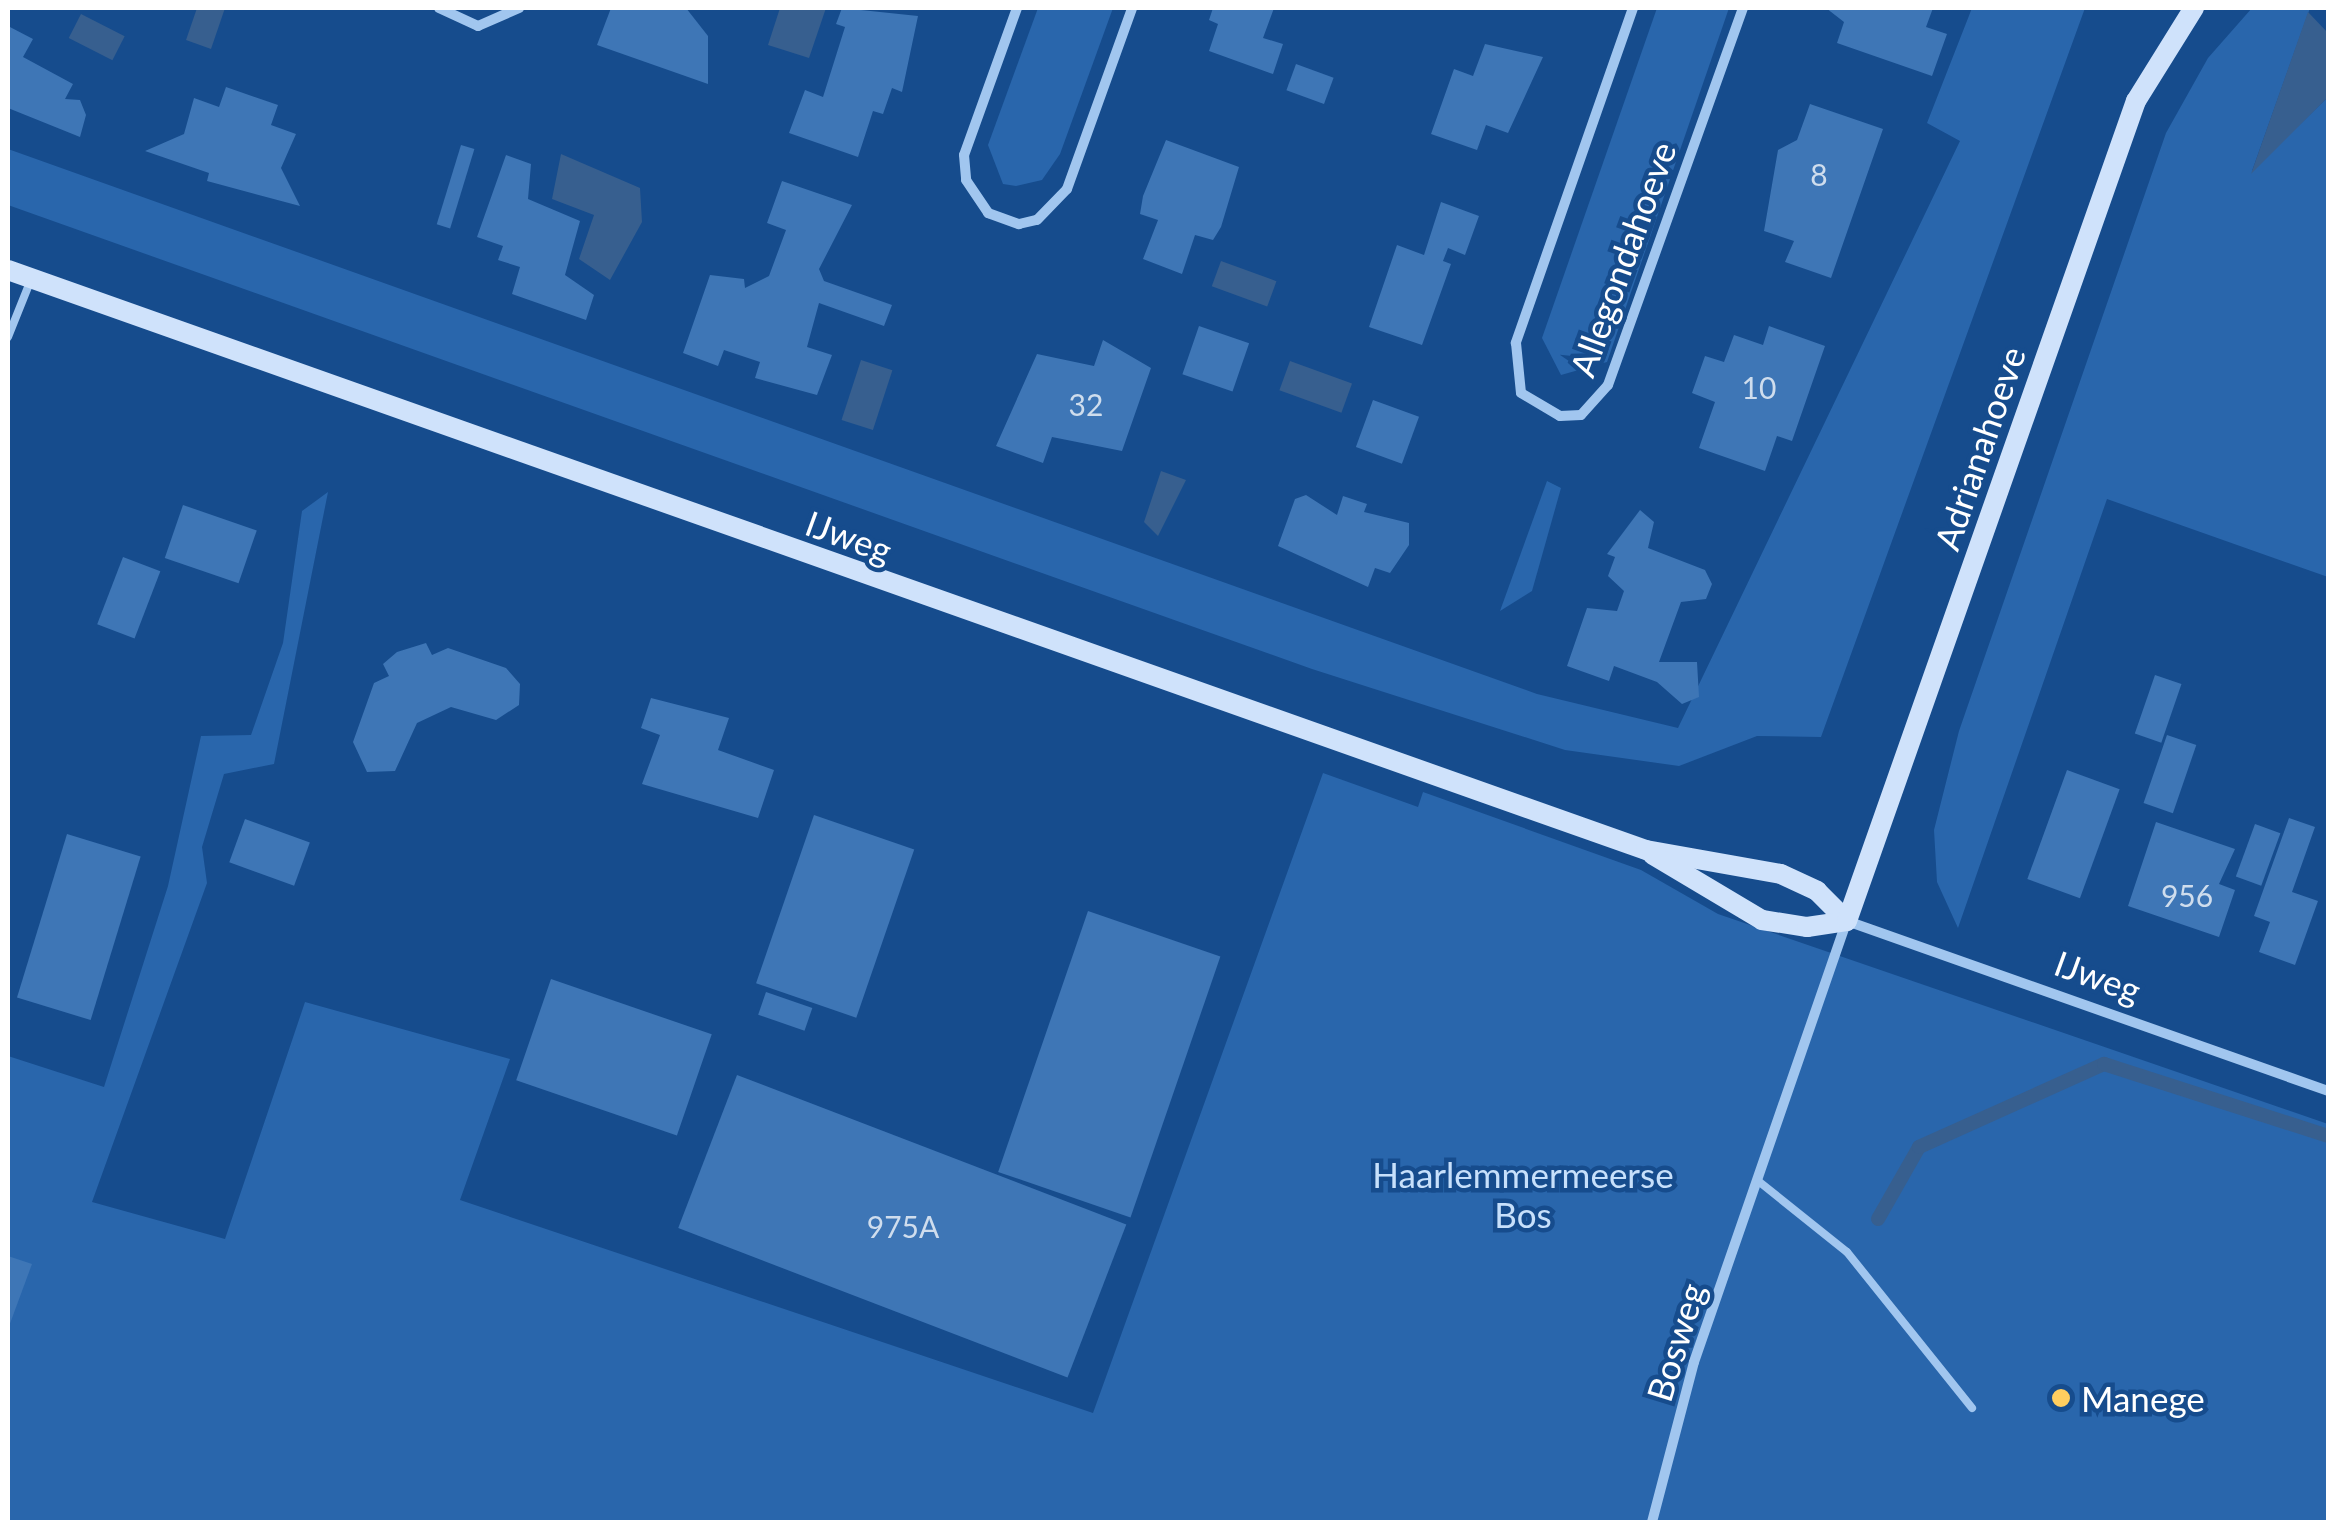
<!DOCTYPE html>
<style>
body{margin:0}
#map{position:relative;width:2336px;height:1530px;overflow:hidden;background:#164c8d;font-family:Lato,sans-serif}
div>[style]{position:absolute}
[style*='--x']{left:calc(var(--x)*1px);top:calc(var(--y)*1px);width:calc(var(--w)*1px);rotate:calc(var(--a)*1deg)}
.green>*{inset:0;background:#2966ac}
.water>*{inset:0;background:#375f8f;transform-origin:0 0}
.stream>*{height:14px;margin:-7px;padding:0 7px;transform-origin:7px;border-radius:7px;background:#375f8f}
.building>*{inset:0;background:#3e76b6;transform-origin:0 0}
.lane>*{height:8px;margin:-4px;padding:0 4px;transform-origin:4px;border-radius:4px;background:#a1c6ef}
.street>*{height:10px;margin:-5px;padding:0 5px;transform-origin:5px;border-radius:5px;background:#a1c6ef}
.secondary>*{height:20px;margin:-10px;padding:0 10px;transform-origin:10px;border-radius:10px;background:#cfe2fb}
.dots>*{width:28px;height:28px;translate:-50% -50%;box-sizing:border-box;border:5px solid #164c8d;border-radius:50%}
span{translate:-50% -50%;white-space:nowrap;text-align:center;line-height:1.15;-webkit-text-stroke:9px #164c8d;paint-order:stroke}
.number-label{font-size:30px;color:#cfdded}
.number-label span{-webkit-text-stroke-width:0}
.street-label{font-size:35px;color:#fff}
.park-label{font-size:35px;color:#c7e0fb}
.poi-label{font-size:35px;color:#fff}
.left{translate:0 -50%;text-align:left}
.frame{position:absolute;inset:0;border:10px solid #fff;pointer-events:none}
</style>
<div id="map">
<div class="green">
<i style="clip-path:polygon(1038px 8px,1113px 8px,1060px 154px,1042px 180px,1016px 186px,1003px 184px,988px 145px)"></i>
<i style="clip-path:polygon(1657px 8px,1729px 8px,1607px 362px,1561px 375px,1542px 338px)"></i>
<i style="clip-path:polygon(1972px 8px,2085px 8px,1821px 737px,1757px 736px,1679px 766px,1565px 750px,1312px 669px,8px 205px,8px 149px,1537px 694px,1678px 728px,1960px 141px,1927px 123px)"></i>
<i style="clip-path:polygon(2252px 8px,2310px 8px,2252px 171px,2328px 97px,2328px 577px,2107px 499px,1958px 928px,1937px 882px,1934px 830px,1959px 731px,2166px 133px,2208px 58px)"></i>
<i style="clip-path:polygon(1547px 481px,1561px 488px,1532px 591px,1500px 611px)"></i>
<i style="clip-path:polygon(328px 492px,274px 764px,224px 774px,202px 847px,207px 883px,92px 1202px,225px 1239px,305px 1002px,510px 1059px,460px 1200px,1093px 1413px,1323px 773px,1418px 807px,1423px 792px,1641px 870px,1718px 914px,2328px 1124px,2328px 1522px,8px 1522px,8px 1056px,104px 1087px,168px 886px,201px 736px,251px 735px,283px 643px,302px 511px)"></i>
</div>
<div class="water">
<i style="clip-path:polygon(197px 8px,225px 8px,211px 49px,186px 40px)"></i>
<i style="clip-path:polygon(780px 8px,826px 8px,809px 58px,768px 45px)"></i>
<i style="clip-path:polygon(2308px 12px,2328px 33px,2328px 97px,2251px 174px)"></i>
<i style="left:81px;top:14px;width:49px;height:27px;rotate:27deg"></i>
<i style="clip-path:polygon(561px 154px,640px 188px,642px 222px,610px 280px,579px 259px,594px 215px,552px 199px)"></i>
<i style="left:1221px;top:261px;width:59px;height:27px;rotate:20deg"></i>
<i style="left:861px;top:360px;width:33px;height:63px;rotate:18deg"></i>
<i style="left:1290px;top:361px;width:66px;height:31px;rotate:20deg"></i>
<i style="clip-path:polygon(1161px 471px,1186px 480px,1158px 536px,1144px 522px)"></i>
</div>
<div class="stream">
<i style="--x:1878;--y:1219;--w:83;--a:-60.3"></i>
<i style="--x:1919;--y:1147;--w:203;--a:-24.2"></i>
<i style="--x:2104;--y:1064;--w:235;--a:17.8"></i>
</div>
<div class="building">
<i style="clip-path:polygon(611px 8px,686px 8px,708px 36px,708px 84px,597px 45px)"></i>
<i style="clip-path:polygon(842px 8px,918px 16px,902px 92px,892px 88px,883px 114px,873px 111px,858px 157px,789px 133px,805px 90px,823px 97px,845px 27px,836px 24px)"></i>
<i style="clip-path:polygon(1213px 8px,1274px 8px,1263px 38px,1283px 44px,1273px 74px,1209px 51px,1218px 24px,1209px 20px)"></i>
<i style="clip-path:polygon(1826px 8px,1933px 8px,1926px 27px,1947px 34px,1932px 76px,1837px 43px,1844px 22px)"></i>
<i style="clip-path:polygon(8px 26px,33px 39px,23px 57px,73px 84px,65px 99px,80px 100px,86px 115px,80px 137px,8px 108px)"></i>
<i style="clip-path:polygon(1485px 44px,1543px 57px,1508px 133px,1486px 125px,1477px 150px,1431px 134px,1454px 69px,1473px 76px)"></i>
<i style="left:1296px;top:64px;width:40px;height:28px;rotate:20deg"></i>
<i style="clip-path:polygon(226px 87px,278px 105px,271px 125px,296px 134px,281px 168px,300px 206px,207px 181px,209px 173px,145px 151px,184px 134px,194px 98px,219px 107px)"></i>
<i style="clip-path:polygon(1810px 104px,1883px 129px,1831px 278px,1785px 262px,1794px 241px,1764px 231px,1778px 150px,1797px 140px)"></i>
<i style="clip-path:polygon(1166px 140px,1239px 167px,1221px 227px,1213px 240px,1195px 235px,1182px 274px,1143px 259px,1158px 220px,1140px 214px,1143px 196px)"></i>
<i style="left:461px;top:145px;width:14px;height:83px;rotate:17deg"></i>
<i style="clip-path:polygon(506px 155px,531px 164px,528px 199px,580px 221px,565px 275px,594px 295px,586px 320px,512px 294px,520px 267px,498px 260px,503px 246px,477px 237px)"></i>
<i style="clip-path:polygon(782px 181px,852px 205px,819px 269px,824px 281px,892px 305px,884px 326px,819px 303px,807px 347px,832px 355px,817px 395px,755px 378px,760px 362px,724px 350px,718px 366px,683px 353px,710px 275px,744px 279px,745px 288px,769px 276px,786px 230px,767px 223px)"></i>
<i style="clip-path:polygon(1441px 202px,1479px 216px,1465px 255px,1448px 248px,1443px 261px,1451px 264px,1422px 345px,1369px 327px,1397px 245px,1424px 255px)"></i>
<i style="left:1199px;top:326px;width:53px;height:51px;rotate:19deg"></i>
<i style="clip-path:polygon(1769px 326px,1825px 346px,1792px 441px,1777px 436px,1765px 471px,1699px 448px,1715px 402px,1692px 393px,1705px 356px,1724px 362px,1734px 335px,1763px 345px)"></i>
<i style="clip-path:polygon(1103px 340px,1151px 368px,1122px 451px,1052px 437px,1043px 463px,996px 446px,1037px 354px,1094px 366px)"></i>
<i style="left:1373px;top:400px;width:49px;height:50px;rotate:20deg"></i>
<i style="clip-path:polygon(1306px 495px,1337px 515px,1343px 496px,1367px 504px,1364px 512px,1409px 523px,1409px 545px,1390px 573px,1375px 568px,1368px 587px,1278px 546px,1295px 499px)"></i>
<i style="left:183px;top:505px;width:78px;height:56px;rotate:19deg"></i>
<i style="clip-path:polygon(1640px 510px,1654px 522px,1648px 548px,1705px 570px,1712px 584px,1706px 599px,1681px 602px,1659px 662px,1697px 662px,1699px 697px,1682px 704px,1657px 682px,1614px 666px,1609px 681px,1567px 666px,1587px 608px,1617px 611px,1624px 591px,1608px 576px,1615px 557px,1607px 554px)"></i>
<i style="left:123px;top:557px;width:40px;height:72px;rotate:21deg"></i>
<i style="clip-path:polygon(426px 643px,432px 655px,448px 648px,506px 668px,520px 684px,519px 705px,496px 720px,451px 707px,417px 723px,395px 771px,367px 772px,353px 742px,374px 683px,389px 676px,383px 664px,397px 652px)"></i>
<i style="left:2155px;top:675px;width:28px;height:62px;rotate:19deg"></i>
<i style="clip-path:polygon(651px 698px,729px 718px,718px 750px,774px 770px,758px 818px,642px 784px,660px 735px,641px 728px)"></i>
<i style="left:2167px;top:735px;width:31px;height:72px;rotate:19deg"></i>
<i style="left:2067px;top:770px;width:56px;height:116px;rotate:20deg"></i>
<i style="left:814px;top:815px;width:106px;height:178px;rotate:19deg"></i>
<i style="clip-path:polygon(2289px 818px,2315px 827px,2292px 892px,2318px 901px,2295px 965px,2259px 952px,2270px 922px,2254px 916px)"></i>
<i style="left:245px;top:819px;width:69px;height:46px;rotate:20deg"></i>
<i style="clip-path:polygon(2156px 822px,2235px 849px,2219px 884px,2235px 890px,2219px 937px,2128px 906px)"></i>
<i style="left:2255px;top:824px;width:27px;height:56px;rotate:20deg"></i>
<i style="left:67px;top:834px;width:77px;height:171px;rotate:17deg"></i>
<i style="left:1088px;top:911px;width:140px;height:276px;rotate:19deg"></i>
<i style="left:551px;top:979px;width:170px;height:107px;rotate:19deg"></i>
<i style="left:766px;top:992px;width:49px;height:24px;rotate:19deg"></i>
<i style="left:737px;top:1075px;width:417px;height:164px;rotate:21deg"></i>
<i style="clip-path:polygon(8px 1256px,32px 1264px,8px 1329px)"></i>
</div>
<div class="lane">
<i style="--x:8;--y:337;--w:59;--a:-68.2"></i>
<i style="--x:1757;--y:1180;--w:115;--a:38.7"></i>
<i style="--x:1847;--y:1252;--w:200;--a:51.3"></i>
</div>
<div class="street">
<i style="--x:439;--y:8;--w:43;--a:24.8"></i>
<i style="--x:478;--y:26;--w:45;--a:-23.7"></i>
<i style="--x:1017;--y:8;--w:156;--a:109.8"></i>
<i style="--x:964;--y:155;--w:25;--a:85"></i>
<i style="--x:966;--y:180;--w:40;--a:56"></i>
<i style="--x:988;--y:213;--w:33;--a:20"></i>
<i style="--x:1019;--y:224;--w:18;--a:-13"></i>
<i style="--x:1037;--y:220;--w:43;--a:-45.9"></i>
<i style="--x:1067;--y:189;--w:192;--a:-70.2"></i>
<i style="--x:1633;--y:8;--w:355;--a:109.3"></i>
<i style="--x:1516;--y:343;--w:50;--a:84.3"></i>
<i style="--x:1521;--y:393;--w:45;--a:30.5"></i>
<i style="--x:1560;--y:416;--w:21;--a:-3"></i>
<i style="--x:1581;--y:415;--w:40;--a:-48"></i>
<i style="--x:1608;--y:385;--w:400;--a:-70.3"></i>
<i style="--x:1652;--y:1522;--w:165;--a:-75.3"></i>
<i style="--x:1694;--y:1362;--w:467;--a:-70.9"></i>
<i style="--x:1847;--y:921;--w:510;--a:19.46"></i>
</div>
<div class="secondary">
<i style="--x:8;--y:270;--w:1738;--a:19.5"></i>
<i style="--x:1646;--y:850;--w:137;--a:10.1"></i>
<i style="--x:1781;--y:874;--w:40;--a:25"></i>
<i style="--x:1817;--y:891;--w:42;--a:45"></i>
<i style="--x:1653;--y:855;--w:127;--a:30.8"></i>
<i style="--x:1762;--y:920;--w:46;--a:8.8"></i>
<i style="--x:1807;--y:927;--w:40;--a:-8.5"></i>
<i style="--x:1847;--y:921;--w:869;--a:-70.59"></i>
<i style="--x:2136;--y:101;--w:110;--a:-58.1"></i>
</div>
<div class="dots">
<i style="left:2061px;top:1398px;background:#ffce5f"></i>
</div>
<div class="number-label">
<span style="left:1819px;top:174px">8</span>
<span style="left:1759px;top:387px">10</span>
<span style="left:1086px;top:404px">32</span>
<span style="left:2187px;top:895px">956</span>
<span style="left:903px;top:1226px">975A</span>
</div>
<div class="street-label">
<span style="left:1622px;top:259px;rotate:-70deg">Allegondahoeve</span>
<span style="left:1979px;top:448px;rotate:-71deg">Adrianahoeve</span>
<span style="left:849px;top:536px;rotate:20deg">IJweg</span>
<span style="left:2098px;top:976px;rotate:20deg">IJweg</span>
<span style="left:1675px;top:1342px;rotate:-73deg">Bosweg</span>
</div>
<div class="park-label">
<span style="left:1523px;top:1194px">Haarlemmermeerse<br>Bos</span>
</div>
<div class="poi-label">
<span class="left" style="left:2081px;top:1398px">Manege</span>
</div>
<div class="frame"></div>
</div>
